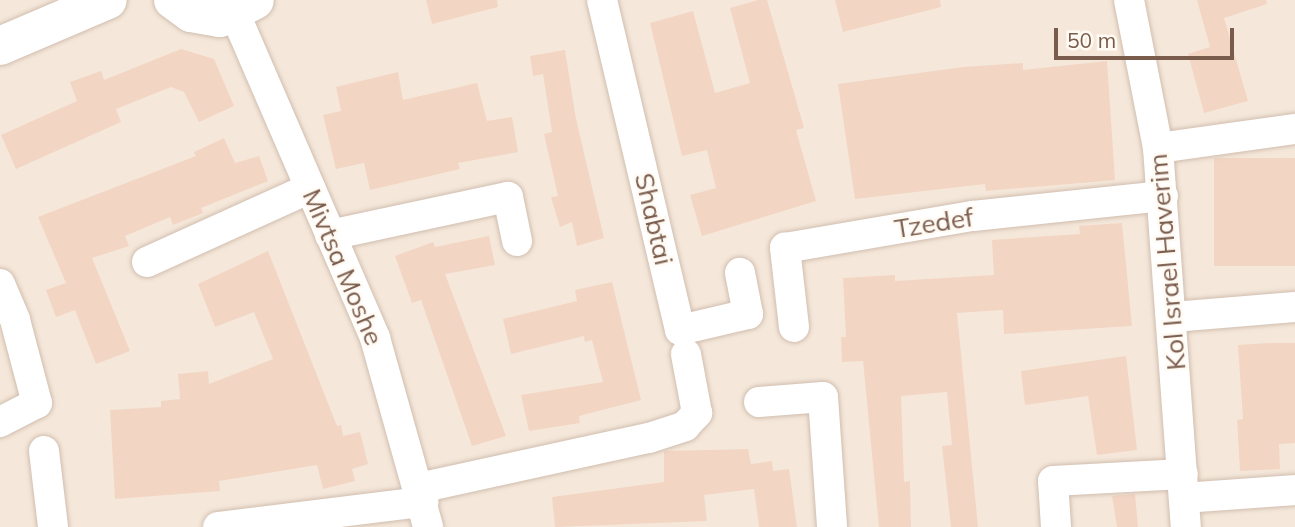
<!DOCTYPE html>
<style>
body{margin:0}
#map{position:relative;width:1295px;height:527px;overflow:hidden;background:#fdf6ec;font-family:Mulish,sans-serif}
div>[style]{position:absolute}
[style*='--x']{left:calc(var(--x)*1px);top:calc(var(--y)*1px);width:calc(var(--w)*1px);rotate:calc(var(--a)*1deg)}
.residential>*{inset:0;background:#f5e8da;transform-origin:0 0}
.building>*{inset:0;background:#f3d5c3;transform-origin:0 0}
.roads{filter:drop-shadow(0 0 2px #d1beb0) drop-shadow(0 0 2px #d1beb0)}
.street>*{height:30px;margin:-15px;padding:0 15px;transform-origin:15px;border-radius:15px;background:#fff}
.secondary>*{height:38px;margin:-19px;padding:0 19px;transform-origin:19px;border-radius:19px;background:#fff}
span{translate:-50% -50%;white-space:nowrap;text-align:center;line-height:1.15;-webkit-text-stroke:5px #fffaf3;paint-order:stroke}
.street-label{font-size:26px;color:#7a5c4d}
.scale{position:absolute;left:1054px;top:28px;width:180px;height:32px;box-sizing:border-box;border:4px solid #7a5c4d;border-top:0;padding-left:9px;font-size:21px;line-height:24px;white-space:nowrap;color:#7a5c4d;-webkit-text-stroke:5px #fffaf3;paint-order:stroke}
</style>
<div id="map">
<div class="residential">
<i style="left:0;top:0;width:1295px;height:527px"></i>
</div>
<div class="building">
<i style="clip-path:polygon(426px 0,497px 0,498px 7px,432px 24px)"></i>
<i style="clip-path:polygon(758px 0,767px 0,788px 72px,804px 128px,796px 130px,816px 201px,702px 236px,690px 195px,716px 188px,707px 150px,682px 156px,650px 23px,693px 11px,715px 93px,750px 83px,730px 8px)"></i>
<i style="clip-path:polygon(835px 0,940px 0,941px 7px,843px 32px)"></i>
<i style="clip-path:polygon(1197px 0,1266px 0,1267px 4px,1224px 18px,1248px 101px,1204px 113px,1188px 54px,1210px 47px)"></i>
<i style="clip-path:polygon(181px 49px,214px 59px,234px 106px,199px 122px,184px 92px,171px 87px,116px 109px,121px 122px,16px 169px,1px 135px,77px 101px,70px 82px,101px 71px,104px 80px)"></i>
<i style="clip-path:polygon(565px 50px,576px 119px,604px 238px,577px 246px,572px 222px,560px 227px,551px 197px,558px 196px,544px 134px,552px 132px,543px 74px,533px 76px,530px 56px)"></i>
<i style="clip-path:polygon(1107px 61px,1115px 180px,986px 191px,985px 184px,855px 199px,838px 84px,963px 67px,1023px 63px,1023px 70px)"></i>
<i style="clip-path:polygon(398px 72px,403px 100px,477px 83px,487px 121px,512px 117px,518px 152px,458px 163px,460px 169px,370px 190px,364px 163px,336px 169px,323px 115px,341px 111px,336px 87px)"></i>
<i style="clip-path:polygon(224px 138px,235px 163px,259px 156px,268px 181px,201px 208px,203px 213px,173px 225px,170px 217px,125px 236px,129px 246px,92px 258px,130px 351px,96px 364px,75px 310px,56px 317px,46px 290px,66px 283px,38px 217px,196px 156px,194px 152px)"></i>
<i style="left:1295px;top:158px;width:108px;height:81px;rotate:90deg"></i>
<i style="clip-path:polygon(1122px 223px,1132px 326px,1004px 334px,1003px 310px,957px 313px,978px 527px,951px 527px,942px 446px,952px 445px,947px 392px,901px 396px,904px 482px,910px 481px,911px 527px,879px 527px,863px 361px,842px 362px,841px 337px,846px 337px,843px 278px,895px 275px,895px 281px,994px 275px,992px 240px,1080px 234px,1079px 226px)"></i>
<i style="clip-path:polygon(489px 236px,495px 265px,445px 274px,506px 436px,472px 446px,421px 300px,412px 303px,395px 256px,433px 242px,435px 247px)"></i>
<i style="clip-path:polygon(268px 251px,337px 426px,341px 425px,343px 436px,360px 432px,368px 464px,352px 469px,355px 481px,323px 489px,317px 465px,219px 481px,220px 491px,115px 499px,110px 410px,161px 407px,161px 401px,180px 399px,178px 374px,208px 371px,209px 384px,273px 359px,254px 312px,215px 327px,198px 284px)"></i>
<i style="clip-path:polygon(612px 282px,641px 400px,579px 416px,580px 423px,529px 431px,521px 395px,603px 382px,592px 340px,585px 342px,584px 336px,511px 354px,503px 319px,577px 301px,575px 290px)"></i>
<i style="clip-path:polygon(1269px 343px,1295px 343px,1295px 443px,1279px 444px,1280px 469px,1240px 471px,1237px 420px,1243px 419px,1238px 345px)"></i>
<i style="clip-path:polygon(1126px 356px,1137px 450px,1097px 455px,1088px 396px,1025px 405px,1021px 371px)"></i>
<i style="clip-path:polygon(748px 449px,751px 464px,772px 461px,773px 471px,789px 469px,797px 527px,759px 527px,754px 489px,704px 495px,707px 521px,555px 527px,552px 497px,664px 482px,664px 451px)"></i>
<i style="clip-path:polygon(1135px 494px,1138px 527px,1117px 527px,1112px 496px)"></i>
</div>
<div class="roads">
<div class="street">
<i style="--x:602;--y:0;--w:339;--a:76.7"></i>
<i style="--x:680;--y:330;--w:70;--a:-13.2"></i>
<i style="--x:748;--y:314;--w:42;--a:-101"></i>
<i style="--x:1129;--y:0;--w:151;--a:78.9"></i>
<i style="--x:1158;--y:148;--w:380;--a:85.8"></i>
<i style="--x:235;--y:14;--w:353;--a:66.6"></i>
<i style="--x:375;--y:338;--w:196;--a:74.3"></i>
<i style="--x:1158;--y:148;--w:138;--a:-7.9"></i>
<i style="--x:330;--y:235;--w:182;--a:-12.1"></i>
<i style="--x:508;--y:197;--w:45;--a:78.4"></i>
<i style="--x:147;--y:262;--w:179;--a:-24.4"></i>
<i style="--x:0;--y:284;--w:39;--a:67"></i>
<i style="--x:15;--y:320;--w:86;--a:75.2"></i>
<i style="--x:37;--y:403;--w:42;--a:152.8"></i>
<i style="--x:1173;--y:317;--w:122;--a:-4.7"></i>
<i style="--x:794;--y:327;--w:80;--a:-96.5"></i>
<i style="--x:785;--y:248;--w:191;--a:-9.7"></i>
<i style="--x:973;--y:216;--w:191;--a:-6"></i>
<i style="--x:759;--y:402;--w:64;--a:-4.5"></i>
<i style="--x:823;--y:397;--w:130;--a:86"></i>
<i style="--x:44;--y:451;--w:77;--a:83.2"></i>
<i style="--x:419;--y:488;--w:235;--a:-12.3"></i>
<i style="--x:649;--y:438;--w:38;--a:-18"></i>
<i style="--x:685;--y:426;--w:18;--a:-47"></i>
<i style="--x:697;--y:413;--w:60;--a:-100.6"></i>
<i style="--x:1184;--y:498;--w:111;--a:-4.1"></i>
<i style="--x:218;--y:527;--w:207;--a:-7"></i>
<i style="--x:1056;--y:527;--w:46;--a:-93.7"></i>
<i style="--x:1053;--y:481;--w:130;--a:-3.1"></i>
</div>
<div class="secondary">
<i style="--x:173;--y:0;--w:22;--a:36"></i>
<i style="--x:191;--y:13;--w:29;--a:10"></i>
<i style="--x:220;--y:18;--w:39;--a:-27"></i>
<i style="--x:0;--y:46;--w:117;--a:-23.1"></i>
</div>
</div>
<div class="street-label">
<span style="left:654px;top:219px;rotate:77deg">Shabtai</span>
<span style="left:934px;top:223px;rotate:-9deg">Tzedef</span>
<span style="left:1167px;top:262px;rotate:-95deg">Kol Israel Haverim</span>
<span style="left:343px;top:267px;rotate:67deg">Mivtsa Moshe</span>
</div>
<div class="scale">50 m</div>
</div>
